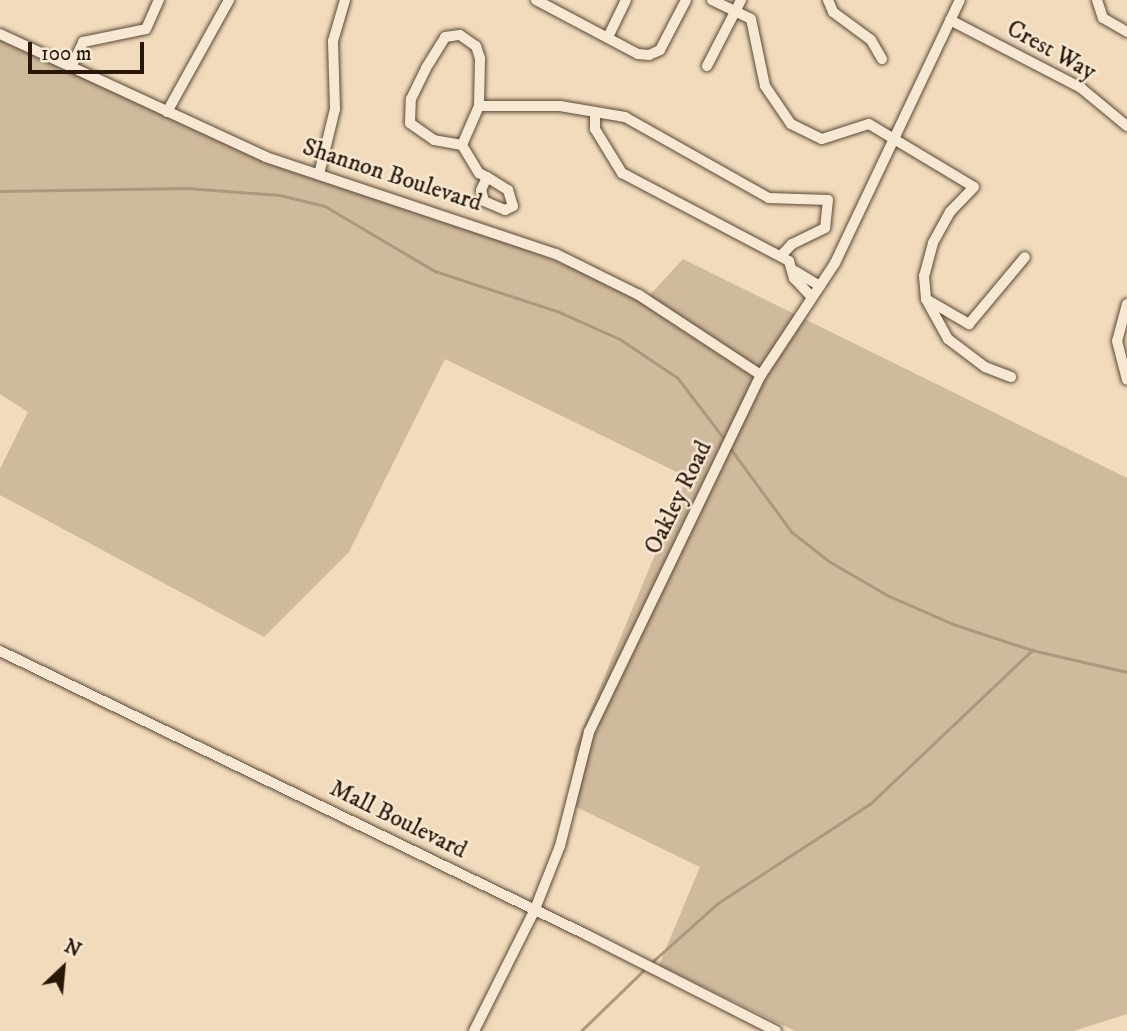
<!DOCTYPE html>
<style>
body{margin:0}
#map{position:relative;width:1127px;height:1031px;overflow:hidden;background:#f1dbbc;font-family:"IM FELL DW Pica",serif}
div>[style]{position:absolute}
[style*='--x']{left:calc(var(--x)*1px);top:calc(var(--y)*1px);width:calc(var(--w)*1px);rotate:calc(var(--a)*1deg)}
.green>*{inset:0;background:#cfba9d}
.stream>*{height:2.5px;margin:-1.25px;padding:0 1.25px;transform-origin:1.25px;border-radius:1.25px;background:#ad987f}
.roads{filter:drop-shadow(0 0 2px #5b4835) drop-shadow(0 0 2px #5b4835)}
.minor>*{height:10px;margin:-5px;padding:0 5px;transform-origin:5px;border-radius:5px;background:#f6e8d3}
span{translate:-50% -50%;white-space:nowrap;text-align:center;line-height:1.15;-webkit-text-stroke:5px #f6e8d3;paint-order:stroke}
.street-label{font-size:24px;color:#291708}
.north{position:absolute;left:28px;top:933px;width:70px;height:70px;-webkit-text-stroke:5px #f6e8d3;paint-order:stroke;rotate:26deg;font-size:19px;font-weight:700;line-height:28px;text-align:center;color:#291708}
.north::after{content:'';display:block;margin:auto;width:24px;height:32px;background:#291708;clip-path:polygon(50% 0,100% 100%,50% 72%,0 100%)}
.scale{position:absolute;left:28px;top:42px;width:116px;height:32px;box-sizing:border-box;border:4px solid #291708;border-top:0;padding-left:9px;font-size:21px;line-height:24px;white-space:nowrap;color:#291708;-webkit-text-stroke:5px #f6e8d3;paint-order:stroke}
</style>
<div id="map">
<div class="green">
<i style="clip-path:polygon(0 40px,325px 182px,496px 237px,647px 298px,683px 259px,1127px 478px,1127px 1014px,1074px 1031px,795px 1031px,659px 965px,700px 867px,572px 805px,574px 750px,687px 477px,445px 359px,349px 552px,264px 637px,0 495px,0 469px,28px 412px,0 394px)"></i>
</div>
<div class="stream">
<i style="--x:0;--y:191;--w:187;--a:-0.9"></i>
<i style="--x:187;--y:188;--w:93;--a:4.3"></i>
<i style="--x:280;--y:195;--w:46;--a:13.7"></i>
<i style="--x:325;--y:206;--w:128;--a:30.6"></i>
<i style="--x:435;--y:271;--w:128;--a:18.2"></i>
<i style="--x:557;--y:311;--w:69;--a:24"></i>
<i style="--x:620;--y:339;--w:70;--a:33.9"></i>
<i style="--x:678;--y:378;--w:79;--a:52.7"></i>
<i style="--x:731;--y:449;--w:103;--a:53.7"></i>
<i style="--x:792;--y:532;--w:47;--a:38.1"></i>
<i style="--x:829;--y:561;--w:69;--a:30.3"></i>
<i style="--x:889;--y:596;--w:70;--a:23.6"></i>
<i style="--x:953;--y:624;--w:83;--a:18.2"></i>
<i style="--x:1032;--y:650;--w:98;--a:13"></i>
<i style="--x:650;--y:964;--w:91;--a:-41.9"></i>
<i style="--x:718;--y:903;--w:181;--a:-33.1"></i>
<i style="--x:870;--y:804;--w:224;--a:-43.5"></i>
<i style="--x:581;--y:1031;--w:89;--a:-44.1"></i>
</div>
<div class="roads">
<div class="minor">
<i style="--x:536;--y:0;--w:115;--a:27.9"></i>
<i style="--x:638;--y:54;--w:11;--a:5"></i>
<i style="--x:649;--y:55;--w:12;--a:-24"></i>
<i style="--x:660;--y:50;--w:56;--a:-62.5"></i>
<i style="--x:712;--y:0;--w:43;--a:26"></i>
<i style="--x:751;--y:19;--w:68;--a:78.2"></i>
<i style="--x:765;--y:86;--w:46;--a:55.6"></i>
<i style="--x:791;--y:124;--w:34;--a:26"></i>
<i style="--x:822;--y:139;--w:49;--a:-17.7"></i>
<i style="--x:869;--y:124;--w:122;--a:31"></i>
<i style="--x:974;--y:187;--w:35;--a:134"></i>
<i style="--x:950;--y:212;--w:35;--a:119"></i>
<i style="--x:933;--y:243;--w:34;--a:105"></i>
<i style="--x:924;--y:276;--w:23;--a:85"></i>
<i style="--x:926;--y:299;--w:46;--a:61.2"></i>
<i style="--x:948;--y:339;--w:46;--a:37.1"></i>
<i style="--x:985;--y:367;--w:28;--a:21"></i>
<i style="--x:828;--y:0;--w:13;--a:67"></i>
<i style="--x:833;--y:12;--w:47;--a:36.4"></i>
<i style="--x:871;--y:40;--w:22;--a:60"></i>
<i style="--x:1097;--y:0;--w:19;--a:72"></i>
<i style="--x:1103;--y:18;--w:28;--a:30"></i>
<i style="--x:950;--y:20;--w:148;--a:27.4"></i>
<i style="--x:1081;--y:88;--w:60;--a:39.6"></i>
<i style="--x:0;--y:34;--w:293;--a:24.8"></i>
<i style="--x:266;--y:157;--w:306;--a:18.5"></i>
<i style="--x:556;--y:254;--w:93;--a:26.3"></i>
<i style="--x:639;--y:295;--w:146;--a:33.3"></i>
<i style="--x:460;--y:35;--w:19;--a:35"></i>
<i style="--x:476;--y:46;--w:13;--a:72"></i>
<i style="--x:480;--y:58;--w:48;--a:91.2"></i>
<i style="--x:479;--y:106;--w:43;--a:113.6"></i>
<i style="--x:462;--y:145;--w:28;--a:-170"></i>
<i style="--x:434;--y:140;--w:29;--a:-145"></i>
<i style="--x:410;--y:123;--w:24;--a:-88"></i>
<i style="--x:411;--y:99;--w:34;--a:-64"></i>
<i style="--x:426;--y:68;--w:36;--a:-58"></i>
<i style="--x:445;--y:37;--w:15;--a:-8"></i>
<i style="--x:608;--y:37;--w:41;--a:-64.1"></i>
<i style="--x:707;--y:66;--w:74;--a:-62.7"></i>
<i style="--x:71;--y:67;--w:28;--a:-64"></i>
<i style="--x:83;--y:42;--w:64;--a:-11.7"></i>
<i style="--x:146;--y:29;--w:32;--a:-66"></i>
<i style="--x:479;--y:106;--w:81;--a:0"></i>
<i style="--x:560;--y:106;--w:66;--a:9.6"></i>
<i style="--x:625;--y:117;--w:165;--a:29.4"></i>
<i style="--x:769;--y:198;--w:59;--a:1.9"></i>
<i style="--x:828;--y:200;--w:28;--a:96"></i>
<i style="--x:825;--y:228;--w:37;--a:154"></i>
<i style="--x:792;--y:244;--w:16;--a:133"></i>
<i style="--x:167;--y:112;--w:128;--a:-61"></i>
<i style="--x:595;--y:114;--w:15;--a:90"></i>
<i style="--x:595;--y:129;--w:52;--a:58.5"></i>
<i style="--x:622;--y:173;--w:189;--a:27.8"></i>
<i style="--x:789;--y:261;--w:18;--a:74"></i>
<i style="--x:794;--y:278;--w:26;--a:47"></i>
<i style="--x:462;--y:145;--w:33;--a:59"></i>
<i style="--x:479;--y:173;--w:9;--a:27"></i>
<i style="--x:319;--y:174;--w:67;--a:-76.2"></i>
<i style="--x:335;--y:109;--w:68;--a:-91.7"></i>
<i style="--x:333;--y:41;--w:43;--a:-73.7"></i>
<i style="--x:487;--y:177;--w:25;--a:32"></i>
<i style="--x:508;--y:190;--w:17;--a:73"></i>
<i style="--x:513;--y:206;--w:9;--a:153"></i>
<i style="--x:505;--y:210;--w:23;--a:-157"></i>
<i style="--x:484;--y:201;--w:11;--a:-105"></i>
<i style="--x:481;--y:190;--w:14;--a:-65"></i>
<i style="--x:795;--y:271;--w:29;--a:31"></i>
<i style="--x:926;--y:299;--w:50;--a:30.2"></i>
<i style="--x:969;--y:324;--w:87;--a:-50.1"></i>
<i style="--x:1127;--y:304;--w:38;--a:105"></i>
<i style="--x:1117;--y:341;--w:40;--a:75.6"></i>
<i style="--x:0;--y:651;--w:652;--a:25.82"></i>
<i style="--x:587;--y:935;--w:212;--a:26.9"></i>
<i style="--x:474;--y:1031;--w:136;--a:-63.4"></i>
<i style="--x:535;--y:909;--w:68;--a:-68.4"></i>
<i style="--x:560;--y:846;--w:118;--a:-75.7"></i>
<i style="--x:589;--y:732;--w:396;--a:-64.3"></i>
<i style="--x:761;--y:375;--w:134;--a:-56.5"></i>
<i style="--x:835;--y:263;--w:291;--a:-64.6"></i>
</div>
</div>
<div class="street-label">
<span style="left:1051px;top:51px;rotate:29deg">Crest Way</span>
<span style="left:392px;top:176px;rotate:18deg">Shannon Boulevard</span>
<span style="left:679px;top:498px;rotate:-64deg">Oakley Road</span>
<span style="left:398px;top:820px;rotate:26deg">Mall Boulevard</span>
</div>
<div class="north">N</div>
<div class="scale">100 m</div>
</div>
